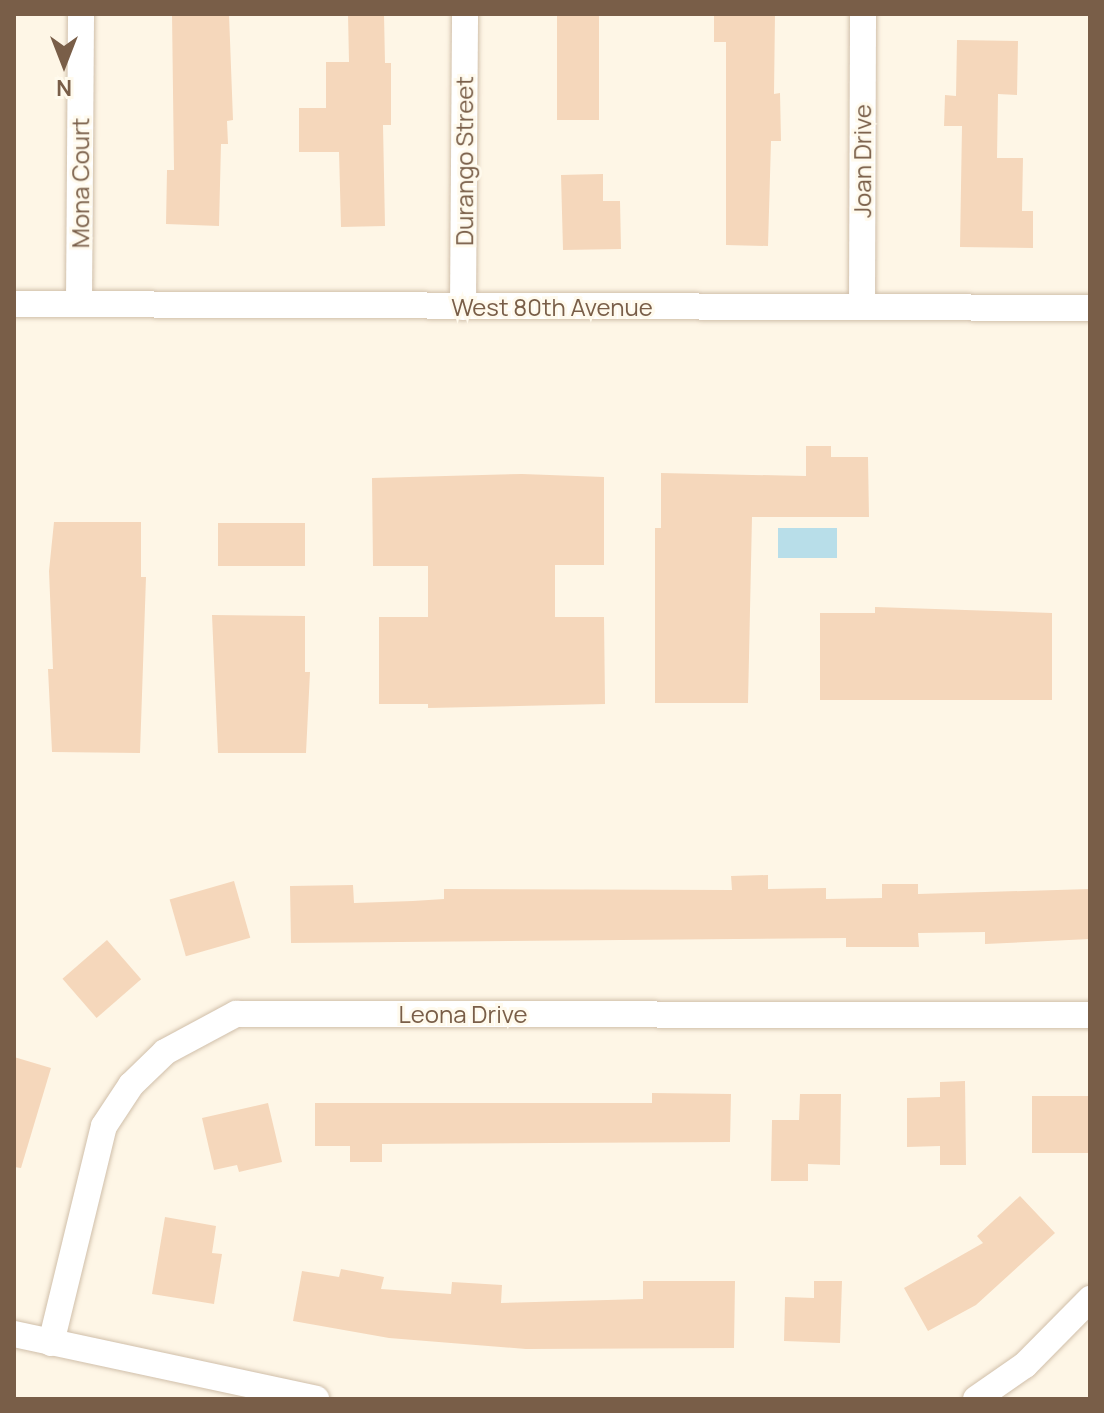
<!DOCTYPE html>
<style>
body{margin:0}
#map{position:relative;width:1104px;height:1413px;overflow:hidden;background:#fef6e6;font-family:Manrope,sans-serif}
div>[style]{position:absolute}
[style*='--x']{left:calc(var(--x)*1px);top:calc(var(--y)*1px);width:calc(var(--w)*1px);rotate:calc(var(--a)*1deg)}
.water>*{inset:0;background:#b8dee9;transform-origin:0 0}
.building>*{inset:0;background:#f5d7bb;transform-origin:0 0}
.roads{filter:drop-shadow(0 0 2px #d0bfaa) drop-shadow(0 0 2px #d0bfaa)}
.street>*{height:26px;margin:-13px;padding:0 13px;transform-origin:13px;border-radius:13px;background:#fff}
span{translate:-50% -50%;white-space:nowrap;text-align:center;line-height:1.15;-webkit-text-stroke:6px #fffaed;paint-order:stroke}
.street-label{font-size:24px;color:#795e48}
.frame{position:absolute;inset:0;border:16px solid #795e48;pointer-events:none}
.north{position:absolute;left:24px;top:24px;width:80px;height:80px;-webkit-text-stroke:6px #fffaed;paint-order:stroke;rotate:180deg;font-size:22px;font-weight:700;line-height:32px;text-align:center;color:#795e48}
.north::after{content:'';display:block;margin:auto;width:28px;height:36px;background:#795e48;clip-path:polygon(50% 0,100% 100%,50% 72%,0 100%)}
</style>
<div id="map">
<div class="water">
<i style="left:778px;top:528px;width:59px;height:30px"></i>
</div>
<div class="building">
<i style="clip-path:polygon(172px 14px,229px 14px,233px 120px,227px 121px,228px 144px,221px 144px,219px 226px,166px 224px,167px 170px,174px 170px)"></i>
<i style="clip-path:polygon(348px 14px,384px 14px,385px 63px,391px 63px,391px 125px,383px 125px,385px 226px,341px 227px,339px 152px,299px 152px,299px 108px,326px 108px,326px 62px,349px 62px)"></i>
<i style="left:557px;top:14px;width:42px;height:106px"></i>
<i style="clip-path:polygon(714px 14px,775px 14px,774px 94px,780px 93px,781px 141px,771px 141px,768px 246px,726px 245px,726px 42px,714px 42px)"></i>
<i style="clip-path:polygon(957px 40px,1018px 41px,1017px 95px,998px 94px,997px 158px,1023px 158px,1022px 211px,1033px 211px,1033px 248px,960px 247px,962px 126px,944px 126px,945px 95px,956px 96px)"></i>
<i style="clip-path:polygon(603px 174px,603px 201px,620px 201px,621px 249px,563px 250px,561px 175px)"></i>
<i style="clip-path:polygon(806px 446px,831px 446px,831px 457px,868px 457px,869px 517px,752px 517px,748px 703px,655px 703px,655px 528px,661px 528px,661px 473px,806px 476px)"></i>
<i style="clip-path:polygon(522px 474px,604px 477px,604px 565px,555px 565px,555px 617px,604px 617px,605px 704px,428px 708px,428px 704px,379px 704px,379px 617px,428px 617px,428px 566px,373px 566px,372px 478px)"></i>
<i style="clip-path:polygon(54px 522px,141px 522px,141px 577px,146px 577px,140px 753px,52px 752px,48px 669px,53px 669px,49px 571px)"></i>
<i style="left:218px;top:523px;width:87px;height:43px"></i>
<i style="clip-path:polygon(875px 607px,1052px 613px,1052px 700px,820px 700px,820px 613px,875px 613px)"></i>
<i style="clip-path:polygon(212px 615px,305px 616px,305px 672px,310px 672px,306px 753px,218px 753px)"></i>
<i style="clip-path:polygon(768px 875px,768px 889px,826px 888px,826px 899px,882px 898px,882px 884px,918px 884px,918px 894px,1090px 889px,1090px 939px,985px 944px,985px 932px,918px 933px,919px 947px,846px 947px,846px 938px,291px 943px,290px 886px,353px 885px,354px 903px,413px 901px,444px 899px,444px 889px,732px 890px,731px 876px)"></i>
<i style="left:234px;top:881px;width:59px;height:67px;rotate:74deg"></i>
<i style="left:107px;top:940px;width:52px;height:59px;rotate:49deg"></i>
<i style="clip-path:polygon(14px 1057px,51px 1068px,21px 1168px,14px 1167px)"></i>
<i style="clip-path:polygon(965px 1081px,966px 1165px,940px 1165px,940px 1146px,907px 1147px,907px 1098px,940px 1097px,940px 1082px)"></i>
<i style="clip-path:polygon(652px 1093px,731px 1094px,730px 1142px,382px 1144px,382px 1162px,350px 1162px,350px 1146px,315px 1146px,315px 1103px,652px 1103px)"></i>
<i style="clip-path:polygon(800px 1094px,841px 1094px,840px 1165px,808px 1164px,808px 1181px,771px 1181px,772px 1120px,799px 1120px)"></i>
<i style="left:1090px;top:1096px;width:57px;height:58px;rotate:90deg"></i>
<i style="clip-path:polygon(268px 1103px,282px 1162px,239px 1172px,237px 1165px,214px 1170px,202px 1118px)"></i>
<i style="clip-path:polygon(1020px 1196px,1055px 1233px,976px 1305px,928px 1331px,904px 1288px,983px 1243px,977px 1236px)"></i>
<i style="clip-path:polygon(165px 1217px,216px 1226px,212px 1253px,222px 1254px,214px 1304px,152px 1294px)"></i>
<i style="clip-path:polygon(341px 1269px,384px 1277px,381px 1289px,451px 1294px,452px 1282px,502px 1285px,501px 1303px,643px 1299px,643px 1281px,735px 1281px,734px 1348px,526px 1349px,389px 1338px,293px 1321px,302px 1271px,339px 1277px)"></i>
<i style="clip-path:polygon(814px 1281px,842px 1281px,840px 1343px,784px 1341px,785px 1297px,814px 1298px)"></i>
</div>
<div class="roads">
<div class="street">
<i style="--x:14;--y:304;--w:1076;--a:0.21"></i>
<i style="--x:79;--y:304;--w:290;--a:-89.6"></i>
<i style="--x:463;--y:307;--w:293;--a:-89.6"></i>
<i style="--x:862;--y:307;--w:293;--a:-89.8"></i>
<i style="--x:14;--y:1334;--w:309;--a:12.1"></i>
<i style="--x:51;--y:1343;--w:223;--a:-76.3"></i>
<i style="--x:104;--y:1126;--w:49;--a:-56.6"></i>
<i style="--x:131;--y:1085;--w:47;--a:-44.1"></i>
<i style="--x:165;--y:1052;--w:81;--a:-28.2"></i>
<i style="--x:236;--y:1014;--w:854;--a:0.07"></i>
<i style="--x:976;--y:1399;--w:60;--a:-34.8"></i>
<i style="--x:1025;--y:1365;--w:93;--a:-45.4"></i>
</div>
</div>
<div class="street-label">
<span style="left:464px;top:161px;rotate:-90deg">Durango Street</span>
<span style="left:862px;top:161px;rotate:-90deg">Joan Drive</span>
<span style="left:80px;top:183px;rotate:-90deg">Mona Court</span>
<span style="left:552px;top:307px">West 80th Avenue</span>
<span style="left:463px;top:1014px">Leona Drive</span>
</div>
<div class="frame"></div>
<div class="north">N</div>
</div>
